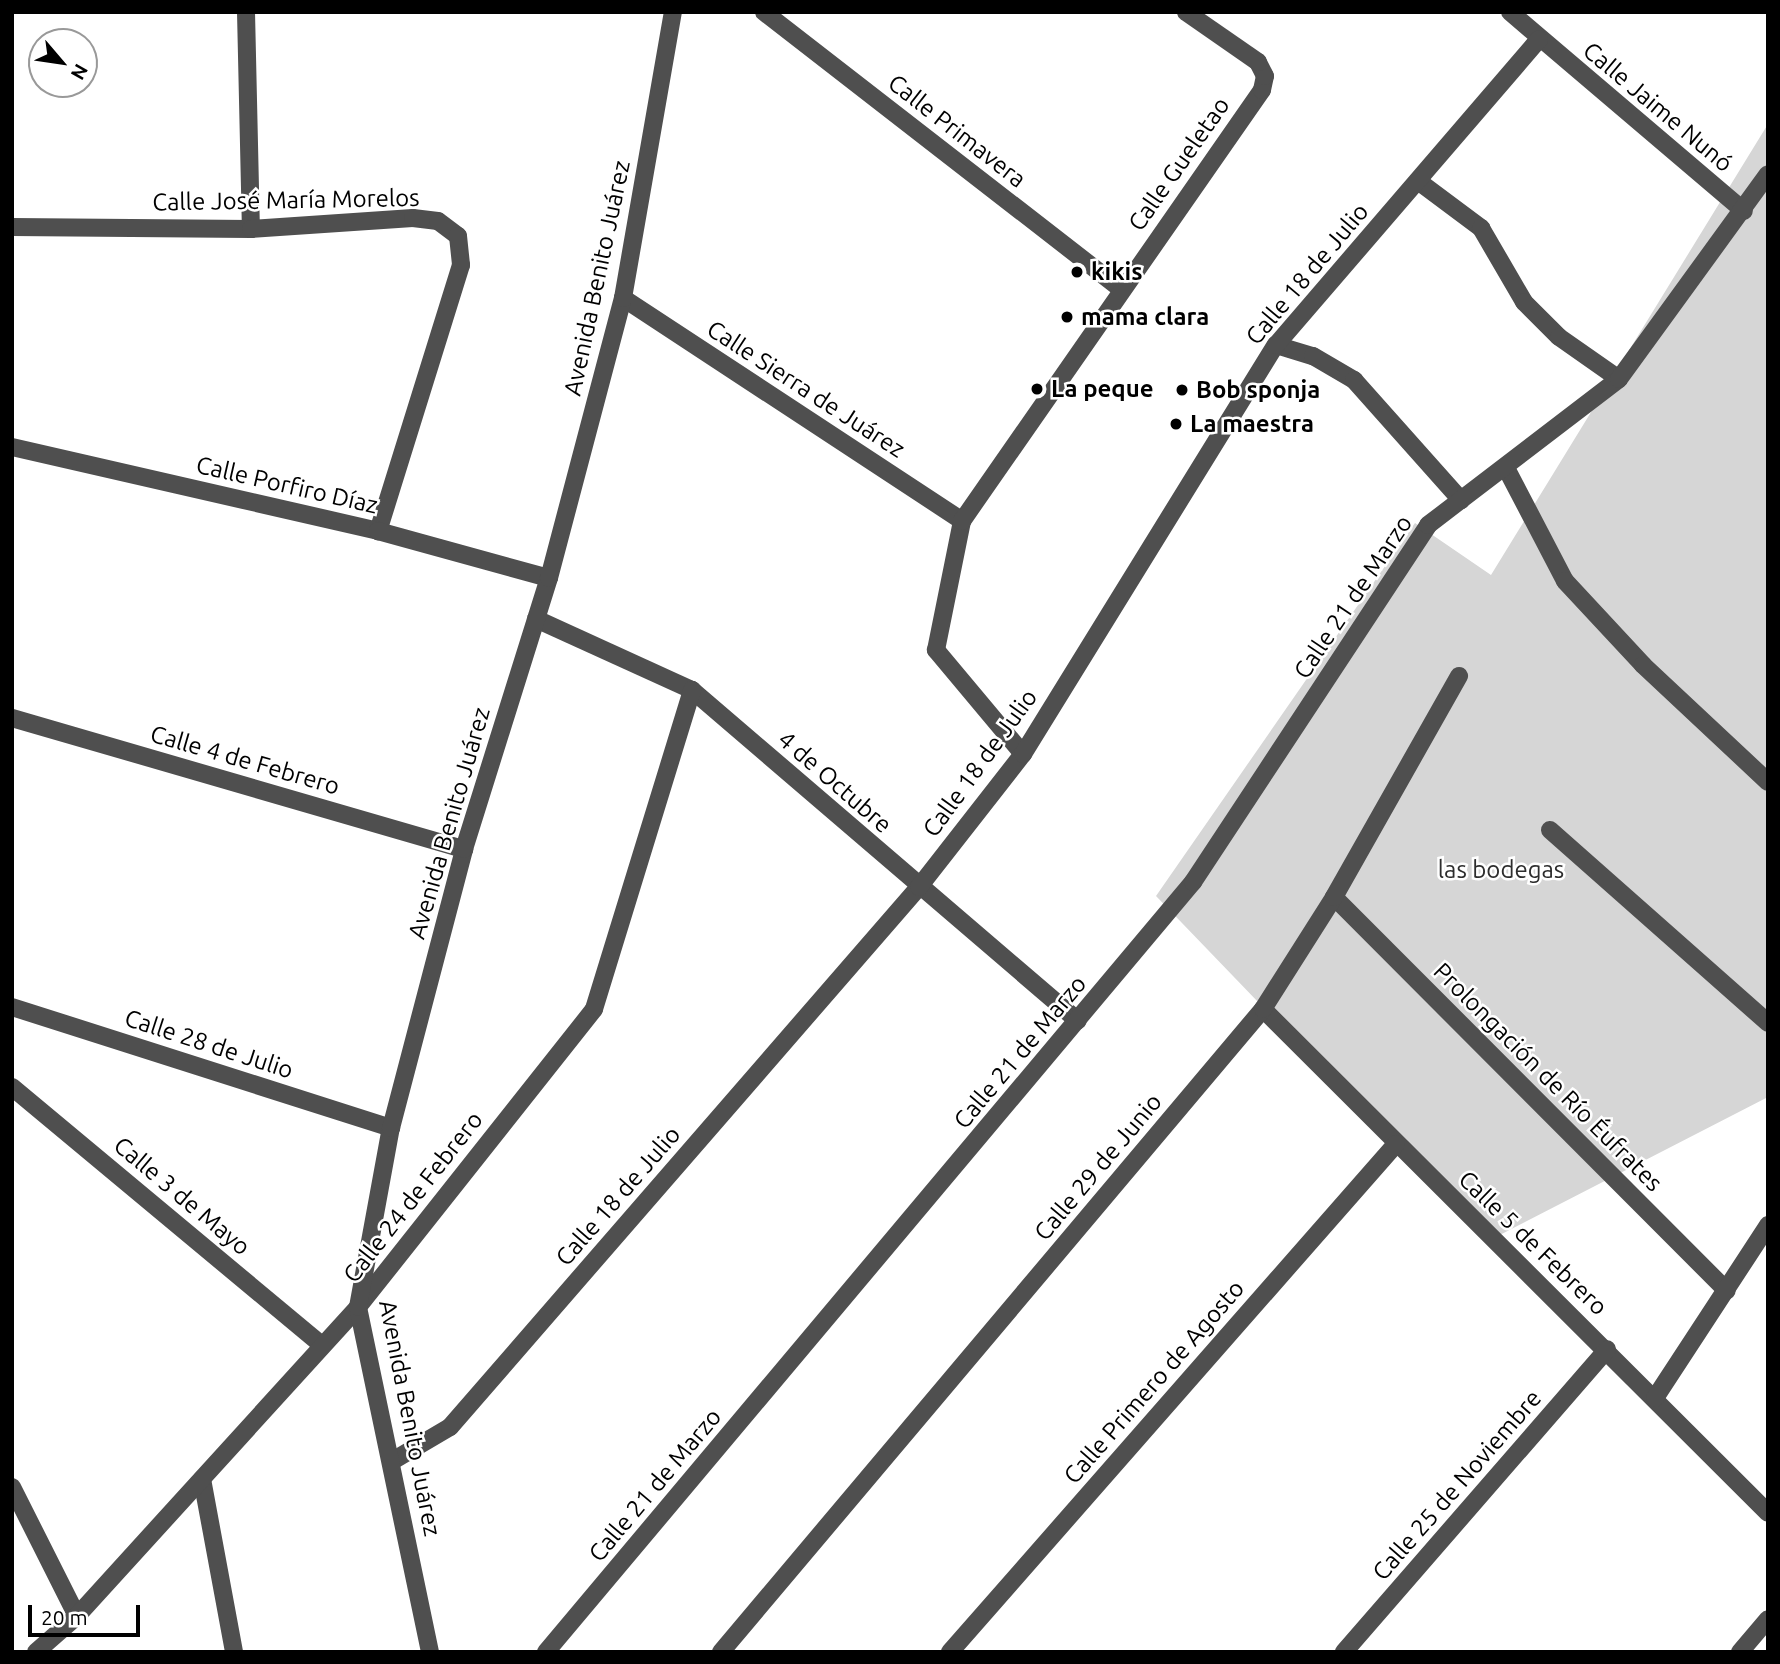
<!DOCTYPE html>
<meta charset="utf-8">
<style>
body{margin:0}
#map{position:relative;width:1780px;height:1664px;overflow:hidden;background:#fff;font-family:Ubuntu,sans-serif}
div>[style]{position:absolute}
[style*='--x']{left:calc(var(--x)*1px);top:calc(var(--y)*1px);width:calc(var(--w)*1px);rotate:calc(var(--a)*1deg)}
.green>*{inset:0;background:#d6d6d6}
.minor>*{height:18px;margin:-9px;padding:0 9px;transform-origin:9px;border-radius:9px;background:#4f4f4f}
.dots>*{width:19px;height:19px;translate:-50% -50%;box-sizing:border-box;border:4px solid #fff;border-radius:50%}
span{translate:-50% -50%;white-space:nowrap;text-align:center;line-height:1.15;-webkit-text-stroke:5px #fff;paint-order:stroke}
.street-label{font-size:24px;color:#000}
.poi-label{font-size:24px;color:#000;font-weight:700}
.left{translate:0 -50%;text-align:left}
.park-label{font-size:24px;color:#2d2d2d}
.frame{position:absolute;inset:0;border:14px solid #000;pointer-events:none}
.north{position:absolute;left:28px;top:28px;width:70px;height:70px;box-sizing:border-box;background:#fff;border:2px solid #999;border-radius:50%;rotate:119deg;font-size:19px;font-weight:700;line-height:28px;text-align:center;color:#000}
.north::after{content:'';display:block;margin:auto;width:24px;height:32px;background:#000;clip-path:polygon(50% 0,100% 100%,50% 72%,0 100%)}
.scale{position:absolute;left:28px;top:1605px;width:112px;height:32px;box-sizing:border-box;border:4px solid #000;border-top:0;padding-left:9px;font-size:21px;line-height:24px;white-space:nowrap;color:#000;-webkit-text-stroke:5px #fff;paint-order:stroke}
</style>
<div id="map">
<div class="green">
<i style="clip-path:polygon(1768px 124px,1768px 1097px,1488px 1241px,1156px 896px,1415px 523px,1491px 575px)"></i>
</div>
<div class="minor">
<i style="--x:246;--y:12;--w:217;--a:88.7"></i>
<i style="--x:764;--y:12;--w:452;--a:37.8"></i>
<i style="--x:1510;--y:12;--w:307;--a:40.4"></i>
<i style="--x:1418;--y:181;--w:79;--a:36.7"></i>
<i style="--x:1481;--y:228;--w:86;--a:59.8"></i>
<i style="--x:1524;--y:302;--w:49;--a:45"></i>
<i style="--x:1559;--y:337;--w:73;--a:35"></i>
<i style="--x:12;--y:227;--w:239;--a:0.5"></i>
<i style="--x:251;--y:229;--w:162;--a:-3.9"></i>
<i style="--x:413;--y:218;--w:25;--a:7"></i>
<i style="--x:438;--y:221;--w:25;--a:37"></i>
<i style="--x:458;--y:236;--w:29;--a:84"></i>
<i style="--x:461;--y:265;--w:279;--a:107.3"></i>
<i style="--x:623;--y:298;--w:406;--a:33.3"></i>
<i style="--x:1276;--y:345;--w:39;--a:17"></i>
<i style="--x:1313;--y:356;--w:48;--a:30.3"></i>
<i style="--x:1354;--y:380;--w:161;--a:48.3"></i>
<i style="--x:12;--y:447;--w:376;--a:12.9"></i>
<i style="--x:378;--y:531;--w:177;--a:15.4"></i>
<i style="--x:1506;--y:468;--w:127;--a:62.4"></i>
<i style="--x:1565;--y:581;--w:115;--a:47.1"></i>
<i style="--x:1643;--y:665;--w:171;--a:43.1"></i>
<i style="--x:536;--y:619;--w:171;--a:24.5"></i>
<i style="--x:692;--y:690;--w:508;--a:40.61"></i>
<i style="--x:12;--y:718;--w:471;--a:16.2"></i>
<i style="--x:1023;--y:754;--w:136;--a:-129.9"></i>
<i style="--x:936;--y:650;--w:132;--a:-78.6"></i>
<i style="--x:962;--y:521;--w:525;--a:-55.16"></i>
<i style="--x:1262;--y:90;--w:14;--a:-78"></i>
<i style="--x:1265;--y:76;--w:16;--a:-117"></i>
<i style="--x:1258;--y:62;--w:88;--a:-145.2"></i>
<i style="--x:1550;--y:830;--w:291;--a:41.5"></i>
<i style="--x:1334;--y:897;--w:556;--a:45.07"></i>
<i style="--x:12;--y:1007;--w:398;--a:17.7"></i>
<i style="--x:1263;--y:1009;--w:713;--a:44.94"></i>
<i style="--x:12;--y:1087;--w:401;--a:39.8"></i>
<i style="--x:1655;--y:1398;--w:207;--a:-56.8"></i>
<i style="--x:394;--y:1460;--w:65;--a:-30.5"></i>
<i style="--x:450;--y:1427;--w:715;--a:-49.03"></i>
<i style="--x:919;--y:887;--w:169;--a:-52"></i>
<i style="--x:1023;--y:754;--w:481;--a:-58.3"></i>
<i style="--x:1276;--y:345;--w:403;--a:-49.3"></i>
<i style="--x:202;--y:1479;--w:176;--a:79.5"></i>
<i style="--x:12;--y:1487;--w:144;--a:63.3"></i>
<i style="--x:36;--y:1652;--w:55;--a:-41.3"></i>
<i style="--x:77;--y:1616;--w:418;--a:-47.7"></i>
<i style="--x:358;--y:1307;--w:380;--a:-51.6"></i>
<i style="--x:594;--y:1009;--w:334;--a:-72.9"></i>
<i style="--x:430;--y:1652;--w:352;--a:-101.8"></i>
<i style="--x:358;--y:1307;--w:182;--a:-79.6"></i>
<i style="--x:391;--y:1128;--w:288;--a:-75.3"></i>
<i style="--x:464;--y:849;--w:284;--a:-72.6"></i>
<i style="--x:549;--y:578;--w:290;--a:-75.2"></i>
<i style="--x:623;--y:298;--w:290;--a:-80.1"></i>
<i style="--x:546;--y:1652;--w:1006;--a:-49.96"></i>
<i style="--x:1193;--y:882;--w:427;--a:-56.6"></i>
<i style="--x:1428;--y:525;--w:240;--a:-37.4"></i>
<i style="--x:1619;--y:379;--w:253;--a:-54"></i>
<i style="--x:721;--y:1652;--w:841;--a:-49.87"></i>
<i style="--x:1263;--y:1009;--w:133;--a:-57.6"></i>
<i style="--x:1334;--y:897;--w:254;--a:-60.5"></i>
<i style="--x:950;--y:1652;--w:676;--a:-48.72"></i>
<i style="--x:1344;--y:1652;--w:401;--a:-49"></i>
<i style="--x:1740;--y:1652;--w:43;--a:-49.7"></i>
</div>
<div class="dots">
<i style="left:1077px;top:272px;background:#000"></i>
<i style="left:1067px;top:317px;background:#000"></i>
<i style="left:1037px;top:389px;background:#000"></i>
<i style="left:1182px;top:390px;background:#000"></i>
<i style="left:1176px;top:424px;background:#000"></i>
</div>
<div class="street-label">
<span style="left:1658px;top:107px;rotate:40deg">Calle Jaime Nunó</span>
<span style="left:957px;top:131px;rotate:38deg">Calle Primavera</span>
<span style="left:1179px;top:164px;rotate:-55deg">Calle Gueletao</span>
<span style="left:286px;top:200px;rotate:-1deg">Calle José María Morelos</span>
<span style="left:1307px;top:274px;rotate:-50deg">Calle 18 de Julio</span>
<span style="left:597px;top:278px;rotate:-78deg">Avenida Benito Juárez</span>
<span style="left:806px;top:389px;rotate:33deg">Calle Sierra de Juárez</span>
<span style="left:287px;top:485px;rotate:13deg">Calle Porfiro Díaz</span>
<span style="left:1353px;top:597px;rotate:-56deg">Calle 21 de Marzo</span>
<span style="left:245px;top:760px;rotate:16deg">Calle 4 de Febrero</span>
<span style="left:980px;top:763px;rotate:-54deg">Calle 18 de Julio</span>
<span style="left:835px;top:782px;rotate:41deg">4 de Octubre</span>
<span style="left:449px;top:823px;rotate:-74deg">Avenida Benito Juárez</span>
<span style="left:209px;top:1044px;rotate:18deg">Calle 28 de Julio</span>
<span style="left:1020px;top:1052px;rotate:-50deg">Calle 21 de Marzo</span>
<span style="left:1548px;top:1077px;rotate:45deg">Prolongación de Río Éufrates</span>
<span style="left:1098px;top:1167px;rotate:-50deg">Calle 29 de Junio</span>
<span style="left:182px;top:1196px;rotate:40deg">Calle 3 de Mayo</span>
<span style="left:618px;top:1196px;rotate:-49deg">Calle 18 de Julio</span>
<span style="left:413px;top:1197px;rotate:-52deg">Calle 24 de Febrero</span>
<span style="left:1533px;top:1243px;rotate:44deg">Calle 5 de Febrero</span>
<span style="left:1154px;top:1382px;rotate:-49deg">Calle Primero de Agosto</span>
<span style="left:410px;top:1418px;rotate:79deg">Avenida Benito Juárez</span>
<span style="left:655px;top:1485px;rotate:-50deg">Calle 21 de Marzo</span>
<span style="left:1457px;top:1485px;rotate:-49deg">Calle 25 de Noviembre</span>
</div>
<div class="poi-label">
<span class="left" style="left:1091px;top:272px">kikis</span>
<span class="left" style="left:1081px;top:317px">mama clara</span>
<span class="left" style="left:1051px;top:389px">La peque</span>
<span class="left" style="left:1196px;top:390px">Bob sponja</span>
<span class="left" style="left:1190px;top:424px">La maestra</span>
</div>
<div class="park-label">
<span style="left:1501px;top:870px">las bodegas</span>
</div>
<div class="frame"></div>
<div class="north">N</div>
<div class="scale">20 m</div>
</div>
